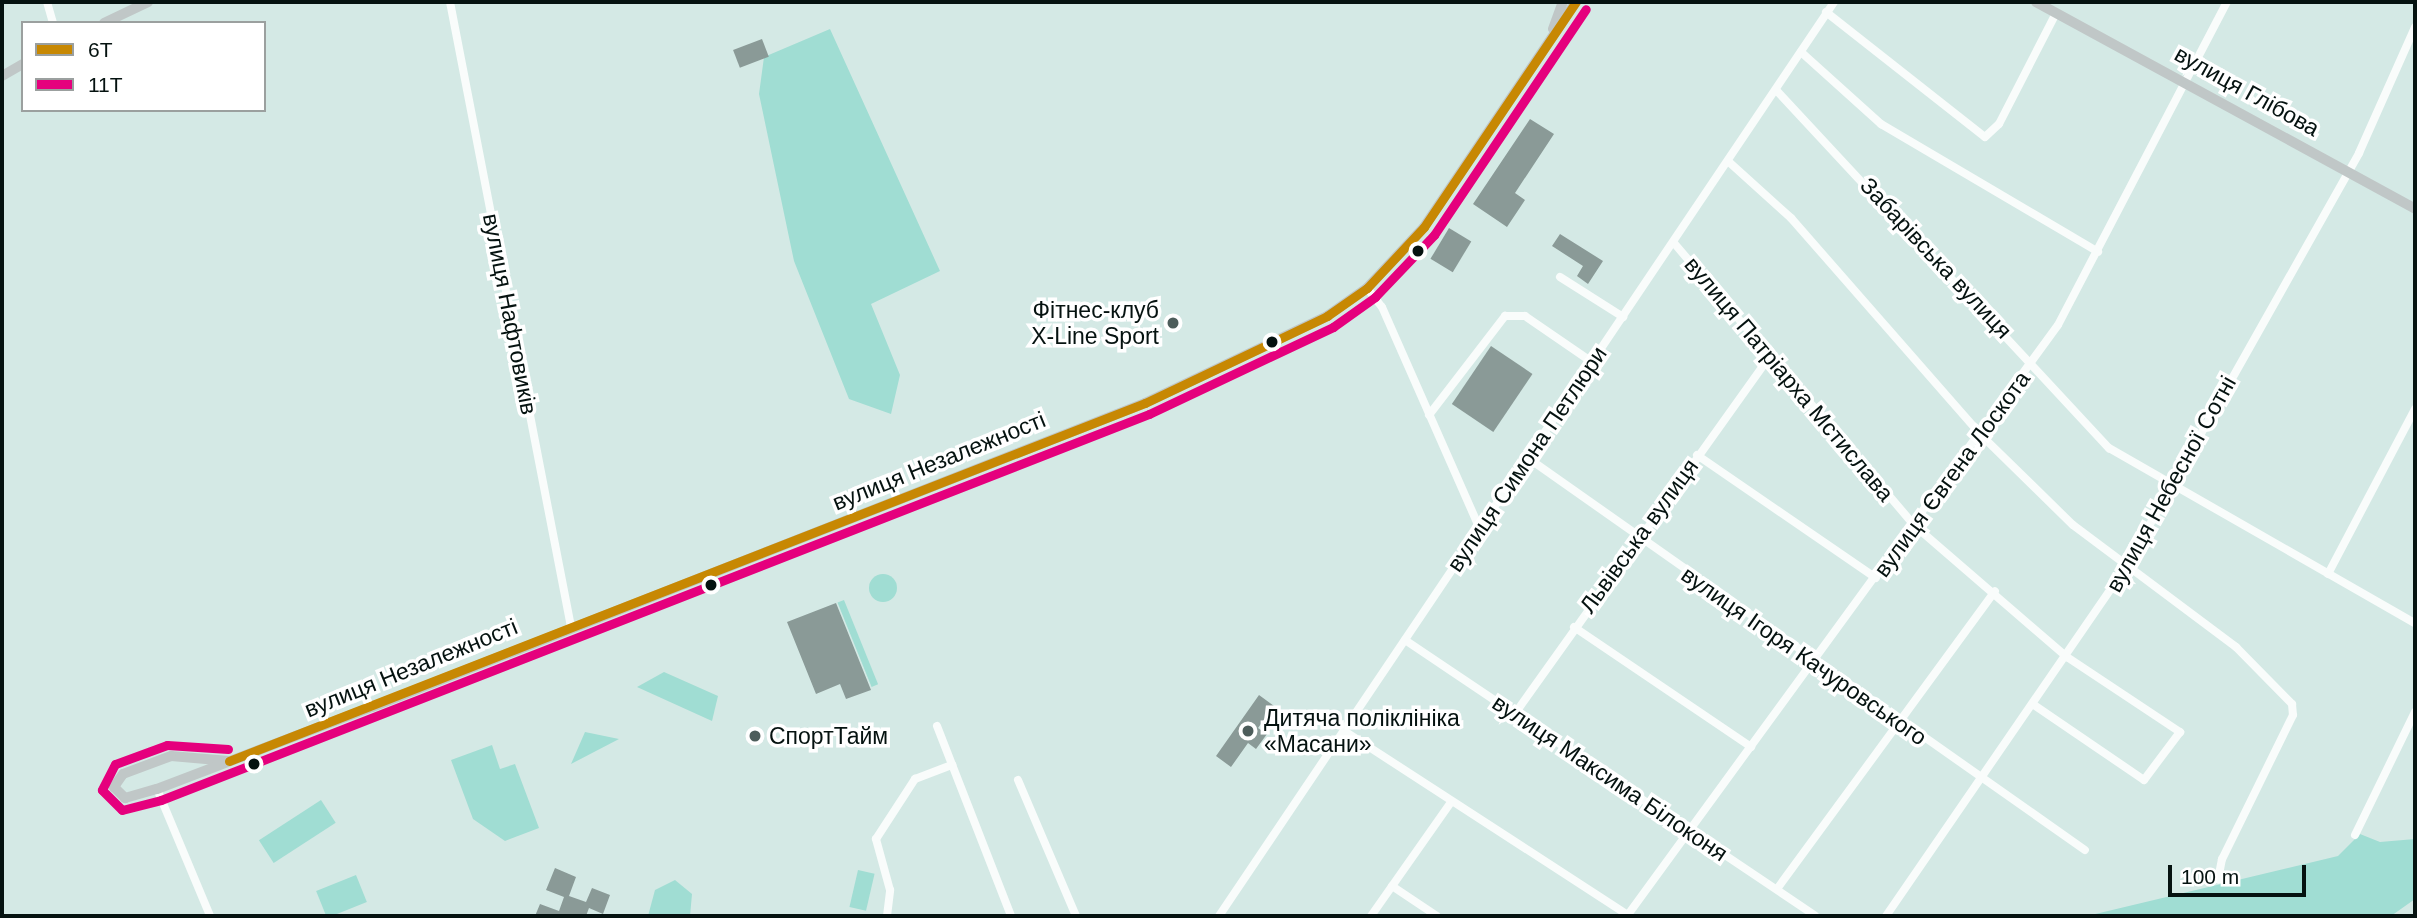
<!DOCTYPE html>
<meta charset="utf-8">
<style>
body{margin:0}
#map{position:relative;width:2417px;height:918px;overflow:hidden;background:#d4e9e5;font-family:Arial,sans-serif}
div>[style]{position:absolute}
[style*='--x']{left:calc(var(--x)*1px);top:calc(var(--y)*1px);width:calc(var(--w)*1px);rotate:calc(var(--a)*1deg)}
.green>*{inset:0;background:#a0ddd3;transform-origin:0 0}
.round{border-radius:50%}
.building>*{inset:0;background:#8a9a97;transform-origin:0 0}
.street>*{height:8px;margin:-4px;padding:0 4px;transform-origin:4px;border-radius:4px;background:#f9fcfb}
.secondary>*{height:10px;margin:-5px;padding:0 5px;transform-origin:5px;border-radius:5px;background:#c0c7c7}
.bus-1>*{height:9px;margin:-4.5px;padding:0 4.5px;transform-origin:4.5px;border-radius:4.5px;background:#c78803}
.bus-2>*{height:9px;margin:-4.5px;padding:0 4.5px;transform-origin:4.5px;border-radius:4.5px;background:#e5007d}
.dots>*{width:19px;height:19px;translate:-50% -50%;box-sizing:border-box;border:4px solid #fff;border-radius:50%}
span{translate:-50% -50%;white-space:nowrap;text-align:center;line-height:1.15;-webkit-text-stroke:7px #fff;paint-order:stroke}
.street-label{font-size:23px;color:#051210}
.poi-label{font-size:23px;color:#051210}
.right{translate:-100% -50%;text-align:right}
.left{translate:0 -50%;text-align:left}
.frame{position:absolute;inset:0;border:4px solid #051210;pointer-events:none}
.legend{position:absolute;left:21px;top:21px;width:245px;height:91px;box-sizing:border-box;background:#fff;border:2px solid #9ba09f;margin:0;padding:9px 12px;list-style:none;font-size:21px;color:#051210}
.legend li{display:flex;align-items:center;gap:14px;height:35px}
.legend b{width:35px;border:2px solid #9ba09f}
.scale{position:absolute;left:2168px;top:865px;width:138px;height:32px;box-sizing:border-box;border:4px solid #051210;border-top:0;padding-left:9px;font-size:21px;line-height:24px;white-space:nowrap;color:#051210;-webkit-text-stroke:5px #fff;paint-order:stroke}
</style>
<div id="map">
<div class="green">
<i style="clip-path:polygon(830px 29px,940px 271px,871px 304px,900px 375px,891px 414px,849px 399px,794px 261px,759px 94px,764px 57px)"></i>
<i class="round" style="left:869px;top:574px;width:28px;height:28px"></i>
<i style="left:844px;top:600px;width:91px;height:7px;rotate:68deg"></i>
<i style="clip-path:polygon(664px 672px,718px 696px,712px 721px,637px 687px)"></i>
<i style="clip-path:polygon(585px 732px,619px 739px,571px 764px)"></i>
<i style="clip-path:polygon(492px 745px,500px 769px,515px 764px,539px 828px,505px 841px,473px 819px,451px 760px)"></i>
<i style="left:321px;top:800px;width:27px;height:74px;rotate:57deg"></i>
<i style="clip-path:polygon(2360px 834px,2380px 842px,2415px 839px,2415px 899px,2391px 916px,2087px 916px,2338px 856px)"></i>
<i style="left:858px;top:870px;width:17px;height:38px;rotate:13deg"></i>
<i style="left:356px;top:875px;width:29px;height:43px;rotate:68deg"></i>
<i style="clip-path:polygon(675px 880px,692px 894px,690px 916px,648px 916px,655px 890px)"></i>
</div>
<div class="building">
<i style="left:762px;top:39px;width:19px;height:31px;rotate:69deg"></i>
<i style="clip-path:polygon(1530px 119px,1554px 134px,1515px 193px,1525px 200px,1507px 227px,1473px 204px)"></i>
<i style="left:1449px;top:228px;width:26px;height:36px;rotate:31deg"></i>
<i style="clip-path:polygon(1560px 234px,1603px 261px,1588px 284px,1577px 276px,1583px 266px,1552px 246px)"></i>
<i style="left:1491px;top:346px;width:50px;height:70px;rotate:34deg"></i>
<i style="clip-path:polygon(836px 603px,871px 690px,846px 699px,840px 684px,816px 694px,787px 622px)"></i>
<i style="clip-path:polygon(1259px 695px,1274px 706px,1258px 728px,1267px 734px,1256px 749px,1248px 743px,1231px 767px,1216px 756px)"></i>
<i style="clip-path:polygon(555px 868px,576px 877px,569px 896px,586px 902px,592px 888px,610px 895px,603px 914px,589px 908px,586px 916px,535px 916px,540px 904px,559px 911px,564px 897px,546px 890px)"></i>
</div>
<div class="street">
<i style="--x:47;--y:2;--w:22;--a:74"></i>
<i style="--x:450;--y:2;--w:637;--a:79.04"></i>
<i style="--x:1826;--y:12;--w:202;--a:38.2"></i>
<i style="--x:1985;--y:137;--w:19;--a:-43"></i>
<i style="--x:1999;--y:124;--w:125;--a:-62.8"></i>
<i style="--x:1801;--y:52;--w:108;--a:42"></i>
<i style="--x:1881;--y:124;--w:252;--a:30.5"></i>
<i style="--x:1777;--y:91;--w:488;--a:47.1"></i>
<i style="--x:2109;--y:448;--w:353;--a:29.8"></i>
<i style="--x:1729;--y:162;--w:84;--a:42.1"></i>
<i style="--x:1791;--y:218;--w:290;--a:48.8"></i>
<i style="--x:1982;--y:436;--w:127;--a:44.4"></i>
<i style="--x:2073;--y:525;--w:204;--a:36.8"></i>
<i style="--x:2236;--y:647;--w:80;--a:45.5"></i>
<i style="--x:2292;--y:704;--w:11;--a:85"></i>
<i style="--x:2293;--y:715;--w:161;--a:116.2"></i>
<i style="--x:2222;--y:859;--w:21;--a:101"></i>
<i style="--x:1674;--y:243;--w:372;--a:49.6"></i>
<i style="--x:1915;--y:526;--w:201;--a:40.8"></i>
<i style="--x:2067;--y:657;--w:136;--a:33.6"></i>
<i style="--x:2180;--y:732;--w:60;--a:126.9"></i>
<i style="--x:2144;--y:780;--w:133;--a:-145.7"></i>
<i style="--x:1560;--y:277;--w:75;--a:32.4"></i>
<i style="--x:1367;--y:288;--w:24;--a:52"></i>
<i style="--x:1382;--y:307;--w:243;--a:66.2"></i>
<i style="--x:1429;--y:415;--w:125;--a:-52.5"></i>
<i style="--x:1505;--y:316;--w:20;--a:0"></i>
<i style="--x:1525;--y:316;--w:81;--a:34.5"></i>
<i style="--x:1697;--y:455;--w:217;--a:34.5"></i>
<i style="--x:1528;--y:458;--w:681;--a:35.14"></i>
<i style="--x:2328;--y:574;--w:187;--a:-62.2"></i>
<i style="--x:1574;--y:627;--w:214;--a:34.1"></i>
<i style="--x:1405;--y:640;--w:494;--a:33.9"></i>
<i style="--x:1514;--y:715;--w:436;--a:-54.5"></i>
<i style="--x:937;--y:726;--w:204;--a:68.7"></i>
<i style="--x:1346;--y:732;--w:338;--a:33"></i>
<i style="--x:1018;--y:780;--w:148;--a:66.9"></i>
<i style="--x:157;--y:789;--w:138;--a:67.3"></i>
<i style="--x:2355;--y:835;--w:137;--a:-64"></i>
<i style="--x:1392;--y:886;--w:54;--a:33.7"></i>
<i style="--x:1777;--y:889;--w:369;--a:-53.8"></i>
<i style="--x:887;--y:916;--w:26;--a:-83"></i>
<i style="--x:890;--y:890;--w:53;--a:-105.4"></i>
<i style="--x:876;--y:839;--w:72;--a:-57"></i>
<i style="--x:915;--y:779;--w:40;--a:-21"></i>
<i style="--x:1219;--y:916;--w:1102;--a:-56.06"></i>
<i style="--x:1371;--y:916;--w:139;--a:-54.9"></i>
<i style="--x:1627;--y:916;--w:731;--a:-53.9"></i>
<i style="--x:2058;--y:325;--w:365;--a:-62.4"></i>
<i style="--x:1886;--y:916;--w:426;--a:-55.5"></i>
<i style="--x:2127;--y:565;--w:473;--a:-60.6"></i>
<i style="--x:2359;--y:153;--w:138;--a:-66"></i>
</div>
<div class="secondary">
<i style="--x:2036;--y:2;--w:432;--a:28.6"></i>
<i style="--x:104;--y:23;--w:49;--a:-25.5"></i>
<i style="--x:1553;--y:29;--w:29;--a:-70"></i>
<i style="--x:2;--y:76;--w:24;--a:-30"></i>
<i style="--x:229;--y:761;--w:58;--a:-175.1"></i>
<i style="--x:171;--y:756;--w:51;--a:159.4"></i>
<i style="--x:123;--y:774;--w:16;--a:125"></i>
<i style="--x:114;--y:787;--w:16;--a:45"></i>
<i style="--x:125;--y:798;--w:33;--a:-16"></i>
<i style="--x:157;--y:789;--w:230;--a:-20.9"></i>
<i style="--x:372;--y:707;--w:831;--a:-21.47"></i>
<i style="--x:1145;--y:403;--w:202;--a:-25.5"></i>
<i style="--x:1327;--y:316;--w:49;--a:-35"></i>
<i style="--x:1367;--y:288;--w:83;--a:-46.9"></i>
<i style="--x:1424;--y:227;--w:272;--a:-56"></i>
</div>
<div class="bus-1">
<i style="--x:229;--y:761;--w:983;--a:-21.35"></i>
<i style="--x:1145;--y:403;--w:202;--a:-25.5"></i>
<i style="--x:1327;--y:316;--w:49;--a:-35"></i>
<i style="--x:1367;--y:288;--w:83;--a:-46.9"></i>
<i style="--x:1424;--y:227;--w:272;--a:-56"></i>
</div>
<div class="bus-2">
<i style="--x:228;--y:749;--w:61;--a:-176.2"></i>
<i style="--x:167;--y:745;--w:55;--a:159.9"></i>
<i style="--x:115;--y:764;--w:29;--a:117"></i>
<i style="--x:102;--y:790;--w:28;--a:45"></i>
<i style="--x:122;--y:810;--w:40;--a:-14.4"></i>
<i style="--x:161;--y:800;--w:1061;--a:-21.34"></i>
<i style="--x:1149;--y:414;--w:204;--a:-25.3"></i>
<i style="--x:1333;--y:327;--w:52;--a:-35.5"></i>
<i style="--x:1375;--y:297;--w:86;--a:-46.4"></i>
<i style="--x:1434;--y:235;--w:272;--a:-56.1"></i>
</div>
<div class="dots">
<i style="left:1418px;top:251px;background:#051210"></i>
<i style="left:1173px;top:323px;background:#4d5d5b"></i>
<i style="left:1272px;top:342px;background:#051210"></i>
<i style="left:711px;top:585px;background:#051210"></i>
<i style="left:1248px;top:731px;background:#4d5d5b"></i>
<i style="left:755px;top:736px;background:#4d5d5b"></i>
<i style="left:254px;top:764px;background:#051210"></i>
</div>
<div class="street-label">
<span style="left:2247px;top:91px;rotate:29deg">вулиця Глібова</span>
<span style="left:1936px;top:258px;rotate:47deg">Забарівська вулиця</span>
<span style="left:510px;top:314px;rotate:79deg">вулиця Нафтовиків</span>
<span style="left:1789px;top:379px;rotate:50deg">вулиця Патріарха Мстислава</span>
<span style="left:1527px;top:459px;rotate:-56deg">вулиця Симона Петлюри</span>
<span style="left:939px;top:461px;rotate:-22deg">вулиця Незалежності</span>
<span style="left:1952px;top:474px;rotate:-54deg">вулиця Євгена Лоскота</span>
<span style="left:2171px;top:484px;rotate:-61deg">вулиця Небесної Сотні</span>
<span style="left:1639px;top:536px;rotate:-54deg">Львівська вулиця</span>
<span style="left:1804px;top:656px;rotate:35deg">вулиця Ігоря Качуровського</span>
<span style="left:411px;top:668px;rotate:-22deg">вулиця Незалежності</span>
<span style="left:1610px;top:778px;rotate:34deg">вулиця Максима Білоконя</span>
</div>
<div class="poi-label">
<span class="right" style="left:1159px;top:323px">Фітнес-клуб<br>X-Line Sport</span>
<span class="left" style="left:1264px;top:731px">Дитяча поліклініка<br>«Масани»</span>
<span class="left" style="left:769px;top:736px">СпортТайм</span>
</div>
<div class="frame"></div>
<ul class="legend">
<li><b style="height:9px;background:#c78803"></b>6Т</li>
<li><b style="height:9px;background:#e5007d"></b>11Т</li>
</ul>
<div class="scale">100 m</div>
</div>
